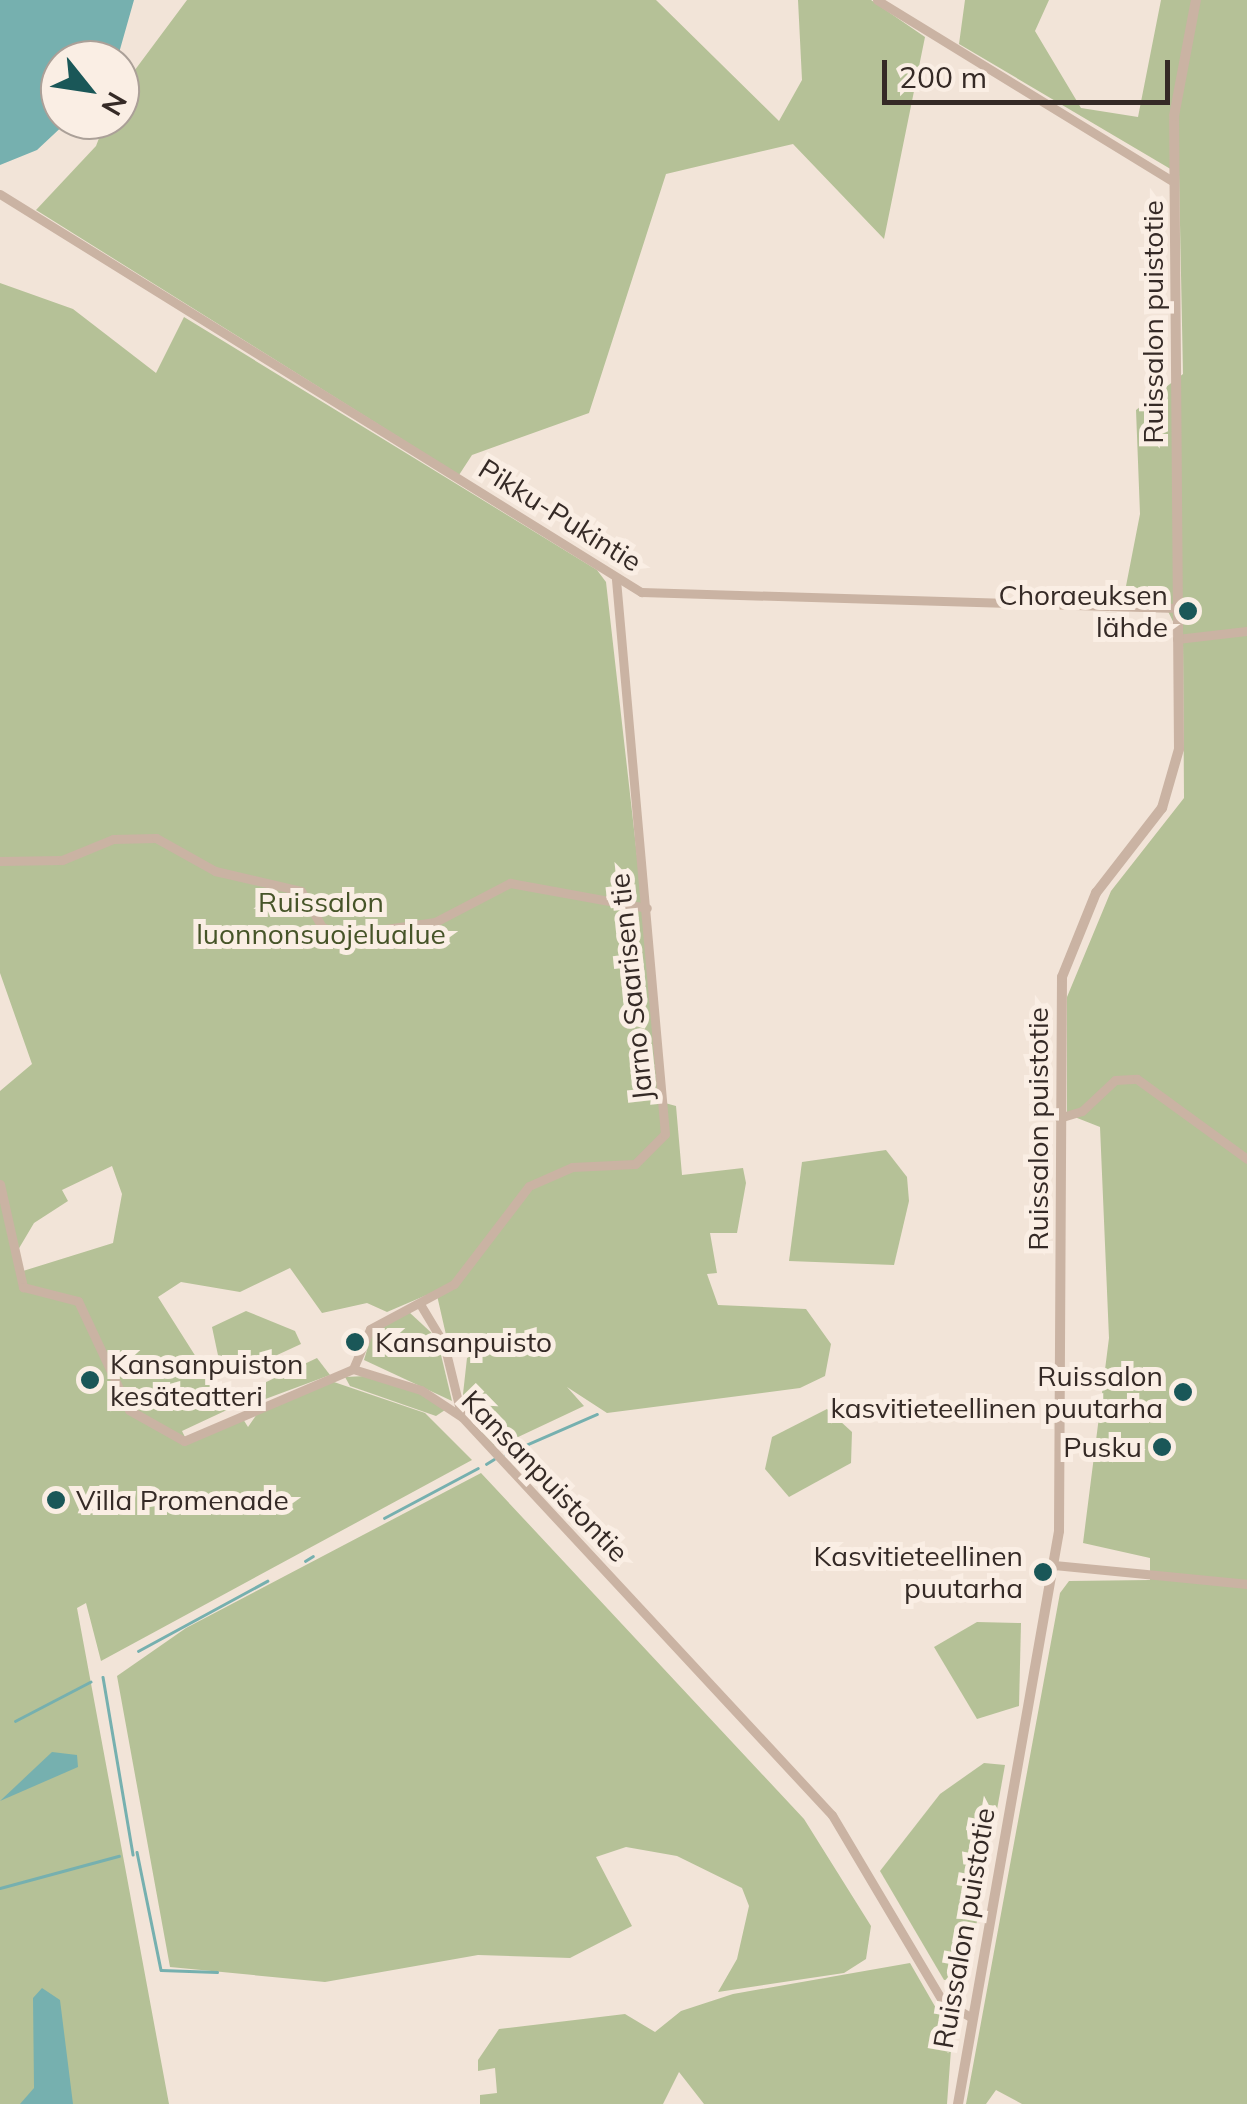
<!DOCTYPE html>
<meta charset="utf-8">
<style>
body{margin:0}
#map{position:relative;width:1247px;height:2104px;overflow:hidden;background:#f2e4d8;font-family:Mulish,sans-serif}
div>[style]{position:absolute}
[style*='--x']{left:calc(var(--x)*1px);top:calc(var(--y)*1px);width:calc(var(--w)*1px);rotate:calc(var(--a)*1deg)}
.green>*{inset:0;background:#b5c197}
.water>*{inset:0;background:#76b0af}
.stream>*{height:2.5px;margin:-1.25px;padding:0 1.25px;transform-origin:1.25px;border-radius:1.25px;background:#76b0af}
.minor>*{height:9px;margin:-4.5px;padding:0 4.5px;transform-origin:4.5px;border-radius:4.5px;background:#cab3a3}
.tertiary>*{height:10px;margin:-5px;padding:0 5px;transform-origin:5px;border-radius:5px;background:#cab3a3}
.dots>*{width:28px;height:28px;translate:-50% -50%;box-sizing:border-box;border:5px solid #faeee4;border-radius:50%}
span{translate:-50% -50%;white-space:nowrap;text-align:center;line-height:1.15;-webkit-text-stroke:10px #faeee4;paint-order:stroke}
.street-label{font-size:28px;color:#352a26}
.poi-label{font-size:28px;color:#352a26}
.right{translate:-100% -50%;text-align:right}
.left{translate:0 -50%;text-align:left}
.park-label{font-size:28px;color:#465428}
.north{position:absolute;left:40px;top:40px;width:100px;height:100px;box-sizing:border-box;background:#faeee4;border:2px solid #aba098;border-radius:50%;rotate:120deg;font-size:28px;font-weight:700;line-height:40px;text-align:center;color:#352a26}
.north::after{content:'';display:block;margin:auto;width:35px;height:45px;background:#1a5758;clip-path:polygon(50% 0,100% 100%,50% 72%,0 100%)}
.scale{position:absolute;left:882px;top:60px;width:288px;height:45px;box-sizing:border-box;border:5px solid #352a26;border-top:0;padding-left:12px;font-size:30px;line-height:35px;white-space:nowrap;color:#352a26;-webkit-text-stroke:8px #faeee4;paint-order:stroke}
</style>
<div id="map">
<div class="green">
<i style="clip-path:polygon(187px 0,656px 0,779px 121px,802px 80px,798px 0,871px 0,925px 37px,884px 239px,793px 144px,666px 174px,589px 413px,472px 455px,459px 475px,36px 210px,96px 146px,106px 120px,120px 120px,120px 90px)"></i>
<i style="clip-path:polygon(965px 0,1049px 0,1035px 31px,1081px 108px,1138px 117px,1161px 0,1247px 0,1247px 2104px,1022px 2104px,996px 2090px,986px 2104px,966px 2104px,1060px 1593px,1069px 1581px,1150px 1580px,1150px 1558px,1083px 1543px,1109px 1338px,1100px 1127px,1067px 1114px,1067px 997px,1111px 891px,1184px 798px,1183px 642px,1163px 601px,1126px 586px,1140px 514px,1136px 410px,1183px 374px,1179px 174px,959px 44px)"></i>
<i style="clip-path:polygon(evenodd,0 283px,73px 309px,156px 373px,184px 317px,597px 570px,606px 582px,665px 1103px,676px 1106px,682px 1175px,743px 1168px,746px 1183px,737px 1233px,710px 1233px,717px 1273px,707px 1274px,718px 1305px,806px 1309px,831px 1344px,825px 1376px,800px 1388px,607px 1413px,567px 1387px,584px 1406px,495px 1448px,467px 1416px,463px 1394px,467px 1358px,484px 1349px,449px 1348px,436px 1291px,387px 1312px,367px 1303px,322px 1313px,290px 1268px,240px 1292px,181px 1282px,158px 1297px,229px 1409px,182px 1431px,188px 1443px,243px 1419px,248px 1427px,257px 1414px,331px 1381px,425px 1413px,472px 1460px,101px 1661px,86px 1603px,77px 1608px,169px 2104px,0 2104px,0 1091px,32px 1064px,0 973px,0 283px,112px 1166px,122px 1194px,113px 1243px,23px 1271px,18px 1250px,34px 1223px,68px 1201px,62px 1190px,112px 1166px)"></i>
<i style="clip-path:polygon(886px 1150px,907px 1177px,909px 1201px,894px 1265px,789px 1261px,802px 1162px)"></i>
<i style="clip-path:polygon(246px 1311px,295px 1331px,301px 1344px,262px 1362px,219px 1360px,212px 1327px)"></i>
<i style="clip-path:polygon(409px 1312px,437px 1338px,452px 1401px,364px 1360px,372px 1333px)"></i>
<i style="clip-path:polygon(317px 1358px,330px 1375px,244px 1407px,245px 1392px)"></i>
<i style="clip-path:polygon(366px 1376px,423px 1393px,445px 1410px,436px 1416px,350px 1386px,345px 1377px)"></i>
<i style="clip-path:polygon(827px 1409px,852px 1432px,851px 1463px,789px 1497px,765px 1469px,772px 1437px)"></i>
<i style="clip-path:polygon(481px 1473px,804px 1819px,871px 1926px,866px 1959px,844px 1973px,718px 1992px,737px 1959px,749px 1906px,742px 1888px,677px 1856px,626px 1847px,596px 1857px,632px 1926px,570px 1958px,478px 1955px,325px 1982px,170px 1967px,117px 1676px,186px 1628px)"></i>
<i style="clip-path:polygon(977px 1622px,1021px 1623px,1019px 1706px,977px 1719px,934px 1647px)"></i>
<i style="clip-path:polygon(984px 1763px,1005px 1765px,977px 1921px,966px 1977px,944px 1980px,880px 1871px,940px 1794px)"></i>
<i style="clip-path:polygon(910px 1963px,952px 2036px,947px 2104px,704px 2104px,679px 2072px,663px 2104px,480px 2104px,480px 2095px,497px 2093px,495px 2068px,478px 2071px,478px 2060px,499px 2029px,625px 2014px,655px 2032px,681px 2011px,733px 1994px)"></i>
</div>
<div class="water">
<i style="clip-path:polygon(0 0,134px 0,117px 60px,60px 60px,60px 120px,69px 120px,37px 150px,0 165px)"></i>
<i style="clip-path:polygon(52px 1752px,77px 1755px,78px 1767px,0 1801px)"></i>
<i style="clip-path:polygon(42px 1988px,60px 2000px,73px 2104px,20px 2104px,34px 2088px,33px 1998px)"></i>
</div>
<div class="stream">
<i style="--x:505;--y:1454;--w:100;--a:-23.5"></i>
<i style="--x:486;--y:1464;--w:9;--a:-32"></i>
<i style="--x:384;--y:1518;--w:106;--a:-28"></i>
<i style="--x:305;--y:1561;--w:9;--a:-32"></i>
<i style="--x:138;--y:1651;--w:147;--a:-28.5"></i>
<i style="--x:103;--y:1677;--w:180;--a:80.4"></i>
<i style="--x:15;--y:1721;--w:85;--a:-27.5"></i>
<i style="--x:137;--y:1852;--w:120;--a:78.5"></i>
<i style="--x:161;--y:1970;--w:56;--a:2"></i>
<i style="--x:0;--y:1888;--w:123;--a:-15.1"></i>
</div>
<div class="minor">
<i style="--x:877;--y:0;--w:348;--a:31.5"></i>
<i style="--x:0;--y:194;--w:755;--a:31.84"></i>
<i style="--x:641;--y:592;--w:536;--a:1.71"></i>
<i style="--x:1177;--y:639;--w:70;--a:-6.5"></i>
<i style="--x:0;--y:861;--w:62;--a:-0.9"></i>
<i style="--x:62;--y:860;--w:55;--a:-22.4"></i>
<i style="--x:113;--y:839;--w:43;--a:-1.3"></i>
<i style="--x:156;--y:838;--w:68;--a:29.2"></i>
<i style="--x:215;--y:871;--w:88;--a:13.1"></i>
<i style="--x:301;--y:891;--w:42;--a:59.7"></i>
<i style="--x:322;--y:927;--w:22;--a:21"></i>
<i style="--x:343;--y:935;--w:93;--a:-8"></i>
<i style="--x:435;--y:922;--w:85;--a:-27.5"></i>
<i style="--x:510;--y:883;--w:139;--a:10.3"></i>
<i style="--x:1059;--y:1118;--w:24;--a:-17"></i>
<i style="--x:1082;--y:1111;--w:45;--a:-43.2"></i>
<i style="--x:1115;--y:1080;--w:22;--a:-3"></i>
<i style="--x:1137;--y:1079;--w:136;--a:36"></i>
<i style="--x:0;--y:1184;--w:106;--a:77.4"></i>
<i style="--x:23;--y:1287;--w:57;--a:14.3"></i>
<i style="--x:78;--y:1301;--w:120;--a:64.9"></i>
<i style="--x:129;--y:1410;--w:63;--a:29.4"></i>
<i style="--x:184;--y:1441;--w:184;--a:-23.1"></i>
<i style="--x:353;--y:1369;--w:71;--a:17.2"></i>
<i style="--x:421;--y:1390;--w:49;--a:33.4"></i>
<i style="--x:462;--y:1417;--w:543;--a:47.09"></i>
<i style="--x:832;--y:1815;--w:215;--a:59.3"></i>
<i style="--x:942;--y:2000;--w:33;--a:31"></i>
<i style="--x:420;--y:1304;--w:47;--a:59"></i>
<i style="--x:444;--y:1344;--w:72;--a:76.3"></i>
<i style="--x:353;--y:1369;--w:43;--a:-67"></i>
<i style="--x:370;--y:1329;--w:95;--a:-28.2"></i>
<i style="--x:454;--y:1284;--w:123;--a:-52.6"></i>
<i style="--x:529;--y:1186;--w:47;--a:-23.8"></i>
<i style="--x:572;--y:1167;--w:63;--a:-2.7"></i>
<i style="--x:635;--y:1164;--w:42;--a:-45"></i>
<i style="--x:665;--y:1134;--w:557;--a:-95.05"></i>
<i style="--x:1054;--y:1565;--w:194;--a:5.6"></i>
</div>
<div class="tertiary">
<i style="--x:958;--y:2104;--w:582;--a:-80"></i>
<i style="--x:1059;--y:1531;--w:554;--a:-89.69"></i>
<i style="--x:1062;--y:977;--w:91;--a:-68"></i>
<i style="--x:1096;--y:893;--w:108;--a:-52.2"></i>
<i style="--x:1162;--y:808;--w:61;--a:-73.9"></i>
<i style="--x:1179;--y:749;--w:633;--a:-90.45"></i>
<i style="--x:1174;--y:116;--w:118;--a:-79.3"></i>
</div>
<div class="dots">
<i style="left:1188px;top:611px;background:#1a5758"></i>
<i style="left:355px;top:1342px;background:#1a5758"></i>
<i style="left:90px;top:1380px;background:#1a5758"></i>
<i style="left:1183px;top:1392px;background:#1a5758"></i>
<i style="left:1162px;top:1447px;background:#1a5758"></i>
<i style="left:56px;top:1500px;background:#1a5758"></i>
<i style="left:1043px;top:1572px;background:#1a5758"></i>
</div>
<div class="street-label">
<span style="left:1153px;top:322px;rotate:-90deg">Ruissalon puistotie</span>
<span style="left:560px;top:515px;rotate:32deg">Pikku-Pukintie</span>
<span style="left:631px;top:987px;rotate:-96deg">Jarno Saarisen tie</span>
<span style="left:1038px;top:1129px;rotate:-90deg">Ruissalon puistotie</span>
<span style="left:545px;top:1476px;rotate:46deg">Kansanpuistontie</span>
<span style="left:964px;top:1928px;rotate:-80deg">Ruissalon puistotie</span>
</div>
<div class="poi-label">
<span class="right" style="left:1168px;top:611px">Choraeuksen<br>lähde</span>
<span class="left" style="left:375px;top:1342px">Kansanpuisto</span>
<span class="left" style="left:110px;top:1380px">Kansanpuiston<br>kesäteatteri</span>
<span class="right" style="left:1163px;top:1392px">Ruissalon<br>kasvitieteellinen puutarha</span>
<span class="right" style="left:1142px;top:1447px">Pusku</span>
<span class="left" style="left:76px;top:1500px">Villa Promenade</span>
<span class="right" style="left:1023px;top:1572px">Kasvitieteellinen<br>puutarha</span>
</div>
<div class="park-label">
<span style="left:321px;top:918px">Ruissalon<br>luonnonsuojelualue</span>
</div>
<div class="north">N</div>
<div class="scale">200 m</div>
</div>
